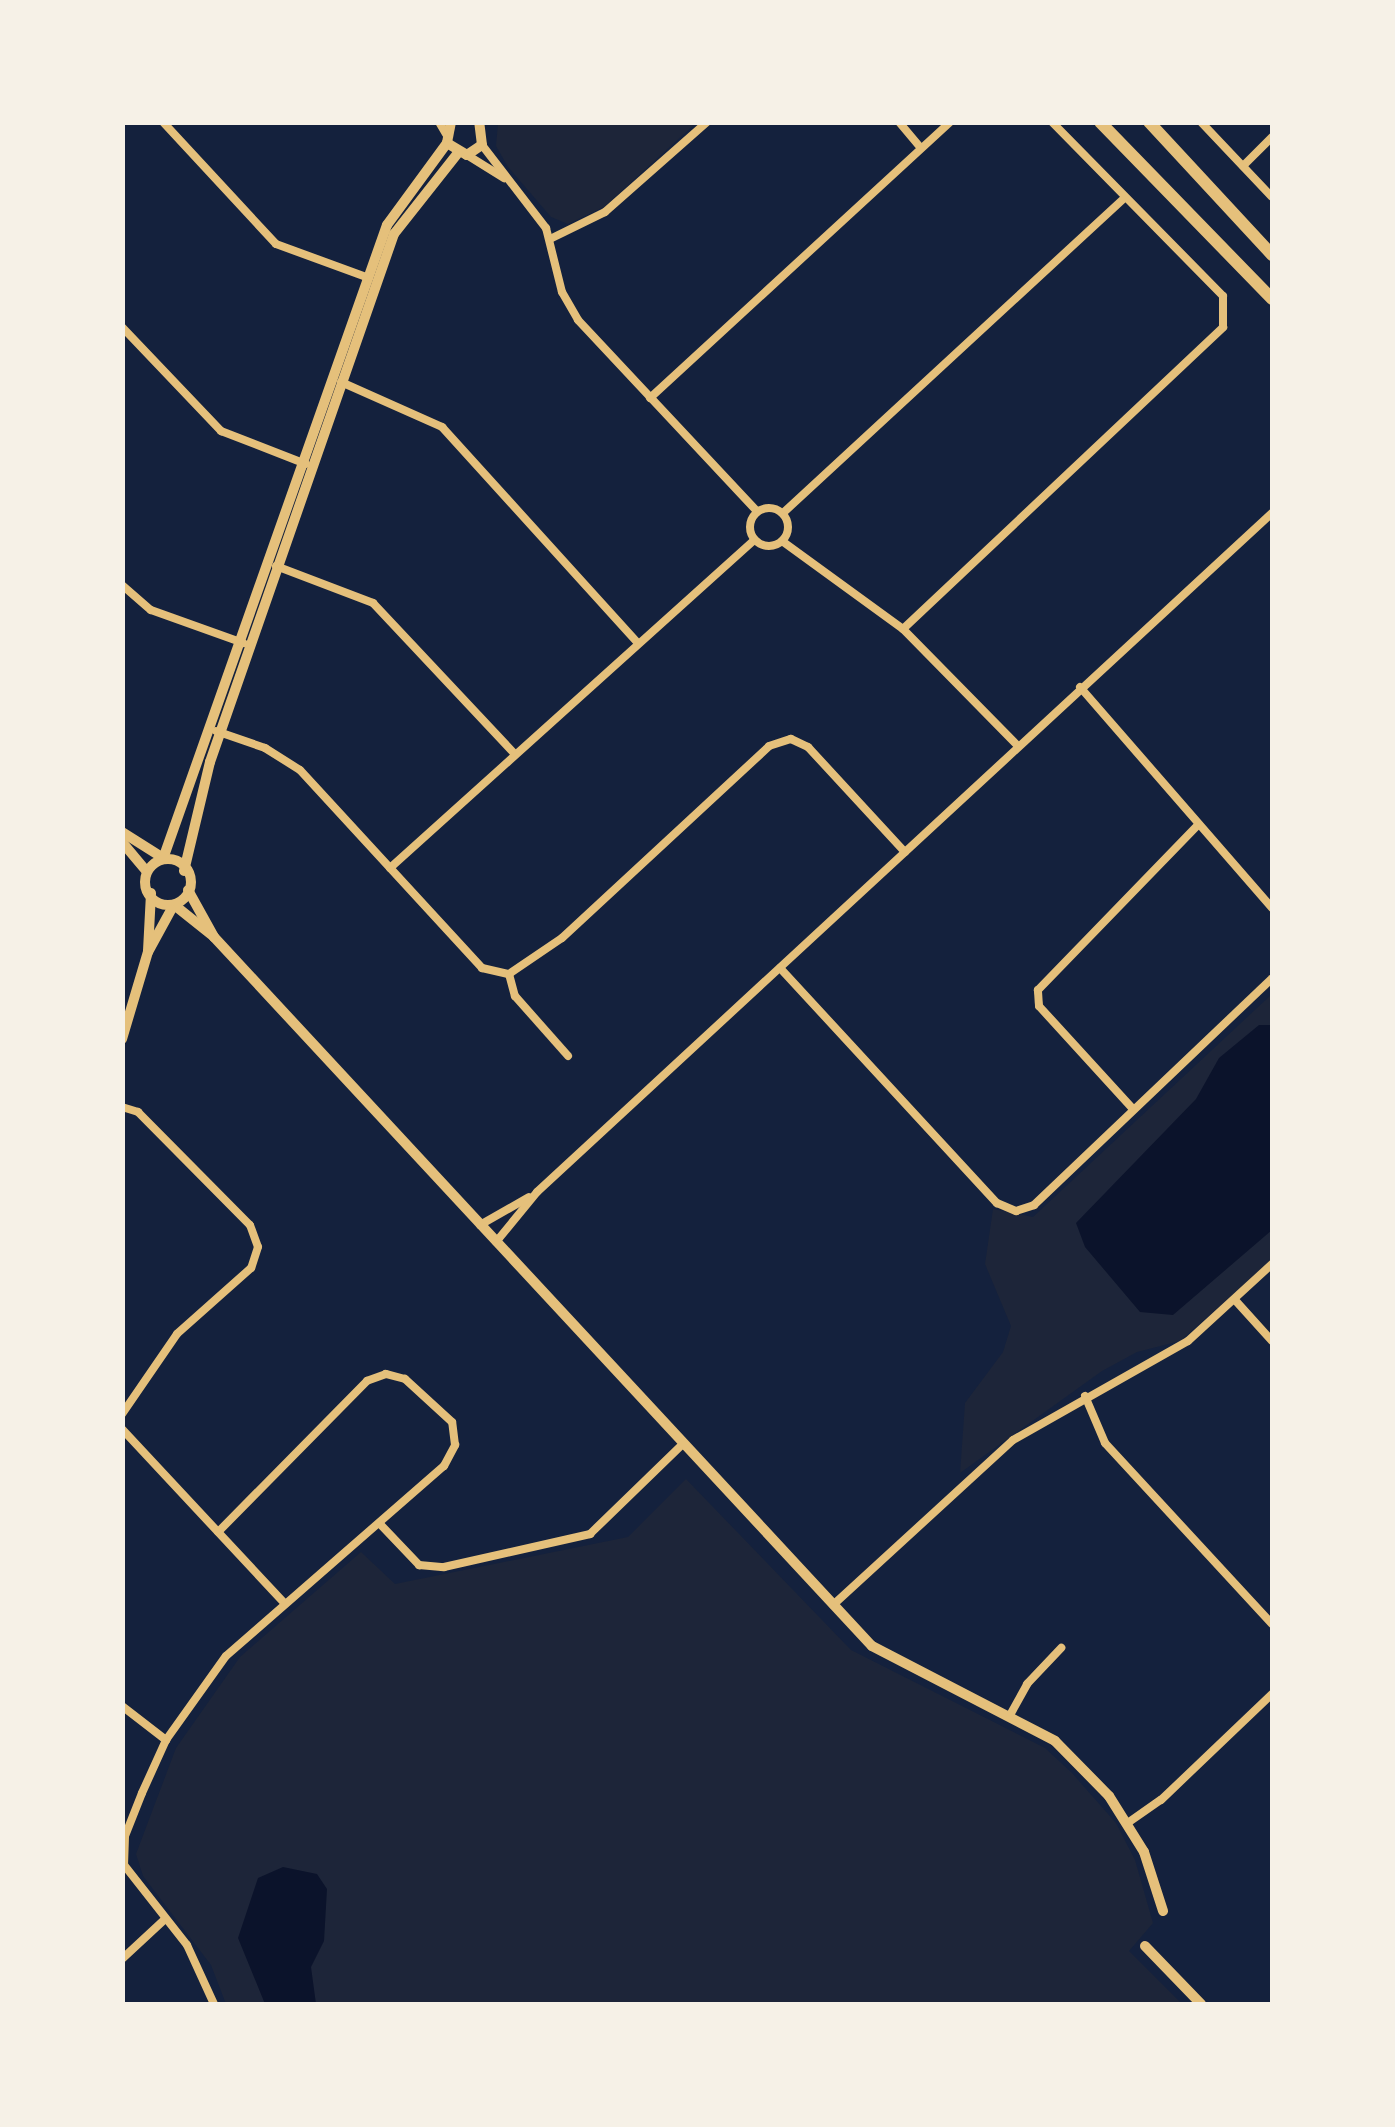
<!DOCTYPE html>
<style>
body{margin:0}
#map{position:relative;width:1395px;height:2127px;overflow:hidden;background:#14213d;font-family:Manrope,sans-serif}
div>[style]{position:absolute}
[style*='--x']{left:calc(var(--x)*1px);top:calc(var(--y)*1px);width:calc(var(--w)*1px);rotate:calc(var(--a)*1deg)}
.green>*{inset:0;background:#1d2539}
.water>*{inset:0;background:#0b132b}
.minor>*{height:8px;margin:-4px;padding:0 4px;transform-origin:4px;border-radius:4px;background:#e5c07b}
.minor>.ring{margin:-4px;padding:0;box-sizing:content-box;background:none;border:8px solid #e5c07b;border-radius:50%}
.tertiary>*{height:10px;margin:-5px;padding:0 5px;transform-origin:5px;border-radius:5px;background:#e5c07b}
.tertiary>.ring{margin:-5px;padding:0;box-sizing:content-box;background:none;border:10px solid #e5c07b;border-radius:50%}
.primary>*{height:12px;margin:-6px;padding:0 6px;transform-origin:6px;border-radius:6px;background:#e5c07b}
span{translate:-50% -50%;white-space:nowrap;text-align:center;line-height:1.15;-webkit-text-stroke:8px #f6f1e7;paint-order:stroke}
.frame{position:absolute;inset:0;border:125px solid #f6f1e7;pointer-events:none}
</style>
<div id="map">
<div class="green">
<i style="clip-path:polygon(498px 123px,696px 123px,604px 207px,568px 224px,551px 217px,508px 167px,496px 146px)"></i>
<i style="clip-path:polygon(1272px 994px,1272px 1260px,1180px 1341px,1137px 1352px,1102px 1371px,960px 1473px,965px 1403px,1003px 1352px,1011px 1326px,985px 1264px,993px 1209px,1033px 1217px)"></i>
<i style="clip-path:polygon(686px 1479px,851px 1650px,1045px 1748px,1072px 1773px,1116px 1823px,1135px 1860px,1153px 1923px,1129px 1951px,1182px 2004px,226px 2004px,211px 1965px,143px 1876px,136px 1854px,176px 1748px,240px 1657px,361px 1552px,395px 1584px,628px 1537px)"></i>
</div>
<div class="water">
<i style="clip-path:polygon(1259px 1025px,1272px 1025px,1272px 1230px,1173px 1315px,1140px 1312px,1085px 1247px,1076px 1223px,1196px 1099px,1219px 1058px)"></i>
<i style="clip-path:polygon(283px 1867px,317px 1874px,327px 1889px,324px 1941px,311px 1967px,316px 2004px,265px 2004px,238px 1938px,258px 1878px)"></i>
</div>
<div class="minor">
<i style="--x:163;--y:122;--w:166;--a:47.2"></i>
<i style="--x:276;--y:244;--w:99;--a:20.1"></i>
<i style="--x:439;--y:122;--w:14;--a:60"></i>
<i style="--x:899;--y:122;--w:34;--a:50"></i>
<i style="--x:1201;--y:122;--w:103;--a:46.6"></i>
<i style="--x:482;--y:145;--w:105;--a:52.4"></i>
<i style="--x:546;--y:228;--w:66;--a:76"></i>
<i style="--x:562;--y:292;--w:32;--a:60"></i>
<i style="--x:578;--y:320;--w:262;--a:46.9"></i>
<i style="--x:467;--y:155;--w:44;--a:31.9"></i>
<i style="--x:1243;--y:166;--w:41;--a:-45"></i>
<i style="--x:550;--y:239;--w:61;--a:-26.1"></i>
<i style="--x:605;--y:212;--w:136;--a:-41.4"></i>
<i style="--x:122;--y:327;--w:144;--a:46.4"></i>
<i style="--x:221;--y:431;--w:91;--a:21.2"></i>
<i style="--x:341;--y:382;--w:111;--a:24"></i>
<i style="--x:442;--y:427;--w:289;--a:47.8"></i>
<i style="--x:650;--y:398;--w:408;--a:-42.6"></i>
<i class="ring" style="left:750px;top:508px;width:30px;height:30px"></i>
<i style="--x:783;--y:513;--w:464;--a:-42.7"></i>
<i style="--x:782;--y:541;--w:150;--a:36"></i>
<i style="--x:903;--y:629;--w:164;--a:45.5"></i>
<i style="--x:276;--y:566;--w:104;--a:20.9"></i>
<i style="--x:373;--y:603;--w:207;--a:46.8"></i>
<i style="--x:122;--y:585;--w:38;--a:41"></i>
<i style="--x:151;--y:610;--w:98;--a:19.7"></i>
<i style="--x:903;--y:629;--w:440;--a:-43.3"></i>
<i style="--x:1223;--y:327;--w:31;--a:-90"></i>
<i style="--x:1223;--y:296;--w:244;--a:-134.5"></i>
<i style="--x:1080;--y:687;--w:293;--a:49"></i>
<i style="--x:216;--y:731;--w:52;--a:19.1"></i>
<i style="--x:265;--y:748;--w:41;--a:32.2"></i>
<i style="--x:300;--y:770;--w:269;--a:47.4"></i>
<i style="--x:482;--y:968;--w:28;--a:13"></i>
<i style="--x:390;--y:868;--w:490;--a:-42"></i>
<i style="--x:780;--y:968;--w:320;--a:47.3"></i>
<i style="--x:997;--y:1203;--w:21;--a:23"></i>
<i style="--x:1016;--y:1211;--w:19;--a:-18"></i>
<i style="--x:1034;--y:1205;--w:329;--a:-43.6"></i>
<i style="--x:509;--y:974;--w:64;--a:-34.2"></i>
<i style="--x:562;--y:938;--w:282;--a:-42.8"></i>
<i style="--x:769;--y:746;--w:23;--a:-18"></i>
<i style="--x:791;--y:739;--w:19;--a:25"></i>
<i style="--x:808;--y:747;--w:143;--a:47.3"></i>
<i style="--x:509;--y:974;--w:23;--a:75"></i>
<i style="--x:515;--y:996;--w:80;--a:48.5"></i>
<i style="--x:122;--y:1107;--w:17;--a:17"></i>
<i style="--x:138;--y:1112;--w:159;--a:45.3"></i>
<i style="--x:250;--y:1225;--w:23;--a:70"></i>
<i style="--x:258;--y:1247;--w:22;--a:108"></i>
<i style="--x:251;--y:1268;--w:99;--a:138.3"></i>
<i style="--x:177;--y:1334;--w:97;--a:124.5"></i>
<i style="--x:1133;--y:1109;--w:139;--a:-132.4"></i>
<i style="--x:1039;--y:1006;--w:16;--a:-94"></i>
<i style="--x:1038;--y:990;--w:228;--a:-45.9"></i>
<i style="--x:480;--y:1225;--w:56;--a:-29.7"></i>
<i style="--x:496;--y:1242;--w:65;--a:-50.6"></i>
<i style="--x:537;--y:1192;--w:1001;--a:-42.73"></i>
<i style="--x:1235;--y:1300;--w:55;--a:47.9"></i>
<i style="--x:1085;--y:1396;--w:51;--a:66.9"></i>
<i style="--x:1105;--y:1443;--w:246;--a:47.3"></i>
<i style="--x:122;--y:1429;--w:239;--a:47"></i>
<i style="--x:380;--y:1524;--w:57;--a:46.4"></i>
<i style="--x:419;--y:1565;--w:25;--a:5"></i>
<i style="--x:444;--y:1567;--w:150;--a:-12.7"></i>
<i style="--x:590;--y:1534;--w:129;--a:-44.1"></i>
<i style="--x:833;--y:1605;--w:244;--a:-42.5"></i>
<i style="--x:1013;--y:1440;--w:201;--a:-29.5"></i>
<i style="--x:1188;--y:1341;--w:114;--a:-42.5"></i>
<i style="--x:122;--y:1706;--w:56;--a:37.7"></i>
<i style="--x:1009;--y:1717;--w:38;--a:-61"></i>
<i style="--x:1027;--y:1684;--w:50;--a:-46.6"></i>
<i style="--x:1129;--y:1822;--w:39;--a:-35"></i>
<i style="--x:1161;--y:1800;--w:153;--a:-43.7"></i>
<i style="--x:122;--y:1959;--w:57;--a:-42.9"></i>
<i style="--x:214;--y:2004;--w:65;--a:-114.6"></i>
<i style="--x:187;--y:1945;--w:102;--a:-128.2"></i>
<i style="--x:124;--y:1865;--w:29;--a:-88"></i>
<i style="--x:125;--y:1836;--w:46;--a:-68.4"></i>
<i style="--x:142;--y:1793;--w:58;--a:-65.6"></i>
<i style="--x:166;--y:1740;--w:103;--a:-54.5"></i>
<i style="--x:226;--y:1656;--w:289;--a:-41.1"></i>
<i style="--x:444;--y:1466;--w:24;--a:-62"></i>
<i style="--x:455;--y:1445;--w:23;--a:-97"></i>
<i style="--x:452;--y:1422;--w:64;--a:-137.5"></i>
<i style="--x:405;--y:1379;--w:20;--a:-165"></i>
<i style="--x:386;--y:1374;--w:20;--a:160"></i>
<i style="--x:367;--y:1381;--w:212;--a:134.6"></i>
</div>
<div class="tertiary">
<i style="--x:451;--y:122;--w:21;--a:101"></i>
<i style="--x:447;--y:143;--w:23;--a:31"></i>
<i style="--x:467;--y:155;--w:18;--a:-34"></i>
<i style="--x:482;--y:145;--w:23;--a:-97"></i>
<i style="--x:122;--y:832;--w:45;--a:32.3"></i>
<i style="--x:122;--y:842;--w:38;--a:50"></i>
<i style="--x:164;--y:856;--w:669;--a:-70.54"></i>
<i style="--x:387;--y:225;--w:102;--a:-53.8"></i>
<i class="ring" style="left:145px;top:859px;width:36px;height:36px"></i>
<i style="--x:184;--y:871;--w:112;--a:-76.6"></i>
<i style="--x:210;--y:762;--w:559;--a:-70.79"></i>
<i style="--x:394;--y:234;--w:103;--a:-51.7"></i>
<i style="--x:188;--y:890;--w:54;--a:61"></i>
<i style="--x:214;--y:937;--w:967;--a:47.14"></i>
<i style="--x:872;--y:1646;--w:206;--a:27.4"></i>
<i style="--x:1055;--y:1741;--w:77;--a:45.5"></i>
<i style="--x:1109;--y:1796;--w:66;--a:58"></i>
<i style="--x:1144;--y:1852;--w:62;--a:72.1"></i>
<i style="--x:178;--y:908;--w:45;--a:38.7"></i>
<i style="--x:148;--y:951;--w:58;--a:-87"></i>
<i style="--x:122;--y:1039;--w:91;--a:-73.4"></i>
<i style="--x:148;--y:952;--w:48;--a:-61.3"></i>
<i style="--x:1145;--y:1946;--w:81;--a:46"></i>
</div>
<div class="primary">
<i style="--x:1100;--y:122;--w:247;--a:45.8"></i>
<i style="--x:1149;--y:122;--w:181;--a:47.2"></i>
</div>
<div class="frame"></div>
</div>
